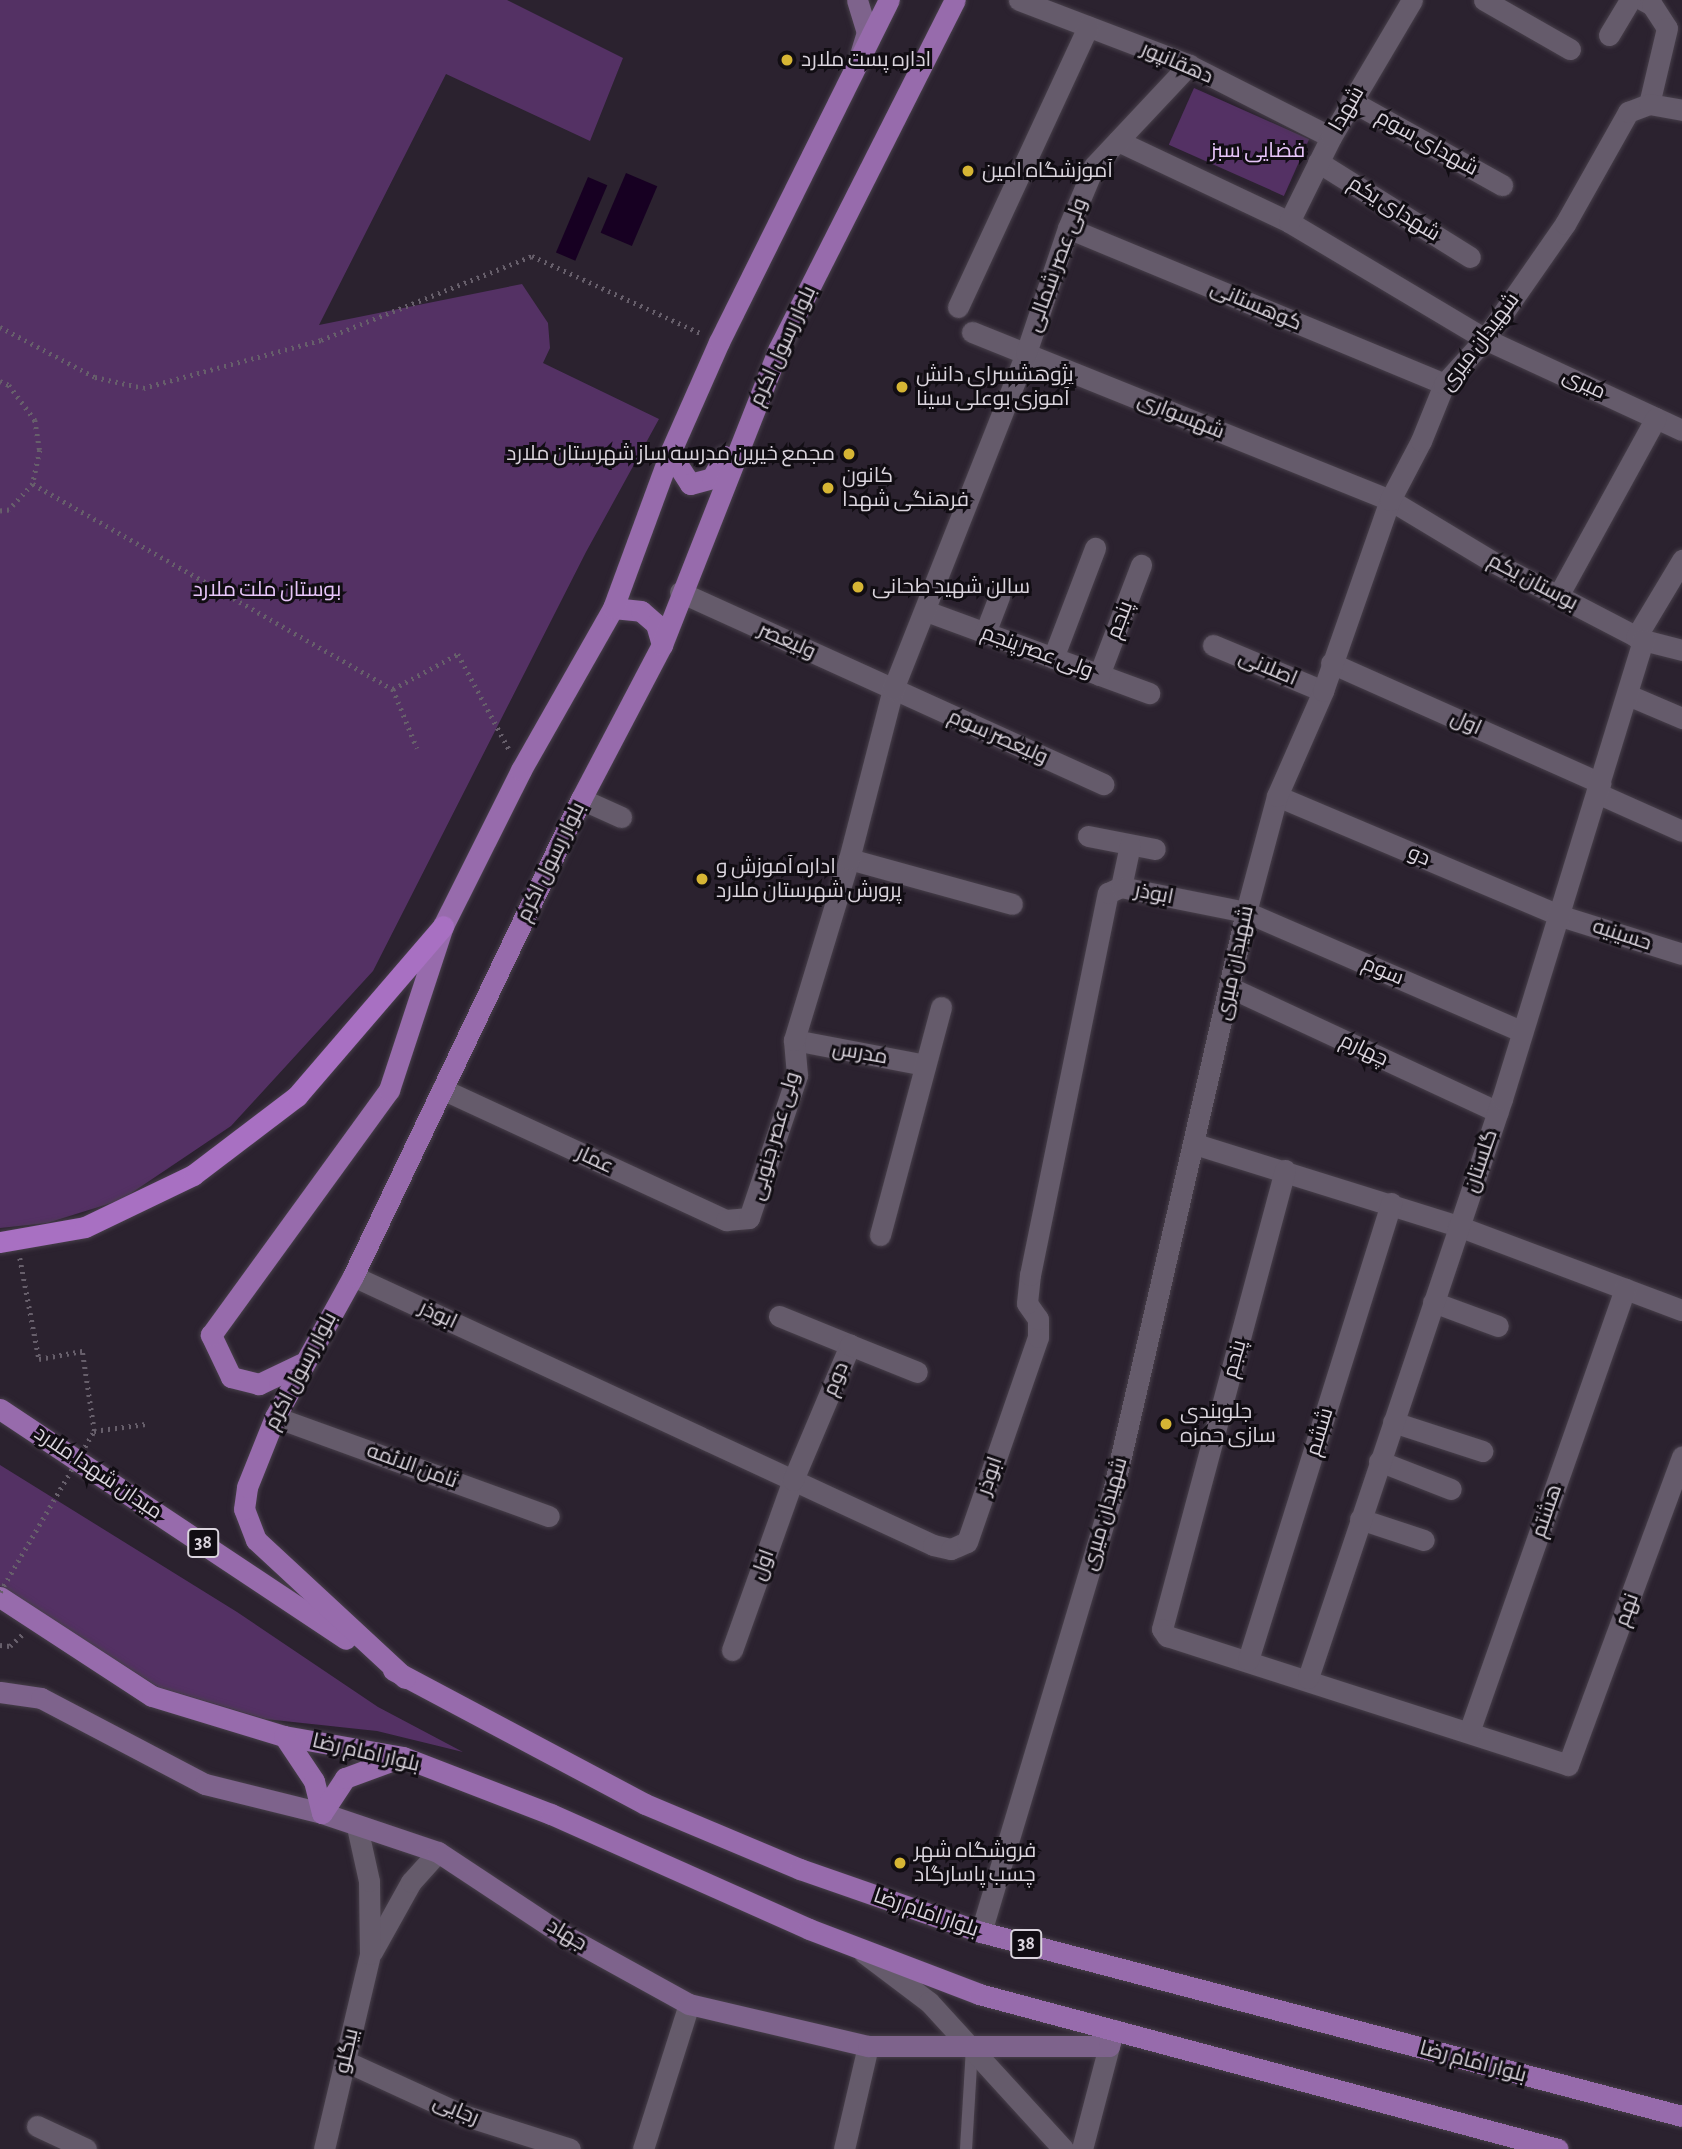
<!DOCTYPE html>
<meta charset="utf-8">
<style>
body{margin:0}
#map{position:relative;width:1682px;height:2149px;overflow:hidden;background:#2b222f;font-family:"Alegreya Sans",Cairo,sans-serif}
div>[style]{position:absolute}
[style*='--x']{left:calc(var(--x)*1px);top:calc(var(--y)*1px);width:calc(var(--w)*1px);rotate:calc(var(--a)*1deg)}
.green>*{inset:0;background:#543164;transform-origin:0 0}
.water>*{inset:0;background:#170022;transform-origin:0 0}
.path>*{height:4.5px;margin-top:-2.25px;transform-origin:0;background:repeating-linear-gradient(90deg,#675f6b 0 2px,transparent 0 7px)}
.roads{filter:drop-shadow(0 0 2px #473f4a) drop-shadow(0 0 2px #473f4a)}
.service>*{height:12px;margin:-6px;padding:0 6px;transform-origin:6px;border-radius:6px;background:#655b6b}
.minor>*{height:21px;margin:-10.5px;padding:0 10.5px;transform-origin:10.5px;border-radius:10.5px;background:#655b6b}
.tertiary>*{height:21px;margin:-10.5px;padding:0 10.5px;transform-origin:10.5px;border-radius:10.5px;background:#655b6b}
.secondary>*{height:21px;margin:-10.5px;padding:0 10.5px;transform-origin:10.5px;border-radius:10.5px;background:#7e638c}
.primary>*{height:21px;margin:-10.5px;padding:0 10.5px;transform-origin:10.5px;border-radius:10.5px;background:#976bac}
.trunk>*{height:21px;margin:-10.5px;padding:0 10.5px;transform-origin:10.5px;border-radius:10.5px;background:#a870c2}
.path-bridge>*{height:4.5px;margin-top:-2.25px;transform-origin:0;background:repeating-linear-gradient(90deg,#675f6b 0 2px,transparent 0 7px)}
.dots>*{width:19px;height:19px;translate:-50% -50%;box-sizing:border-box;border:4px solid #110d13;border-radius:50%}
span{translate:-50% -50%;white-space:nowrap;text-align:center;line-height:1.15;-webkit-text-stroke:6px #110d13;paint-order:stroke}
.shield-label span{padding:2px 5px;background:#110d13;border:2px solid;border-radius:5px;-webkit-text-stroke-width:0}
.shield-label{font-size:19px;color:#dad4dd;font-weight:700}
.poi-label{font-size:21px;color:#dad4dd}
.left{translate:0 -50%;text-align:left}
.right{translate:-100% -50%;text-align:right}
.street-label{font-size:21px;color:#dad4dd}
.park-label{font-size:21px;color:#e7c5f9}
</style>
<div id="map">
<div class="green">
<i style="clip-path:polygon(0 0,507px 0,623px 58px,590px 141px,446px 74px,319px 325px,522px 284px,548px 323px,550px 348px,543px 363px,659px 419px,586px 552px,373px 971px,231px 1126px,121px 1200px,47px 1223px,0 1228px)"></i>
<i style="left:1194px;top:88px;width:126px;height:62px;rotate:24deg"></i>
<i style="clip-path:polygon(0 1465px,237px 1612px,378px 1707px,463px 1752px,377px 1731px,265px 1719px,158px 1687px,0 1586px)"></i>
</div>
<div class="water">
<i style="left:626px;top:173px;width:34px;height:65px;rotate:23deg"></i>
<i style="left:588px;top:177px;width:21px;height:82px;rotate:23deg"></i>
</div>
<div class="path">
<i style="--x:0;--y:327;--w:107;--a:27.8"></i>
<i style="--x:95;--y:377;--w:49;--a:12.9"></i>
<i style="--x:143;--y:388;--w:184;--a:-15.1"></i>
<i style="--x:321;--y:340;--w:227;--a:-21.7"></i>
<i style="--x:532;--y:256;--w:187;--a:24.6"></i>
<i style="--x:0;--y:381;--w:10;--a:24"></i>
<i style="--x:9;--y:385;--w:44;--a:53.4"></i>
<i style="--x:35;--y:420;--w:30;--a:81"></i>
<i style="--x:40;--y:450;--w:35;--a:102"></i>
<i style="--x:33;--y:484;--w:35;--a:133"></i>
<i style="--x:9;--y:510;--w:9;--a:174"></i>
<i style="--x:33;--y:484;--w:414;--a:29.7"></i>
<i style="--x:393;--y:689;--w:74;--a:-28.3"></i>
<i style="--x:458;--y:654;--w:110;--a:61.8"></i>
<i style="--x:393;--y:689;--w:64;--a:67.9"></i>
<i style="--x:20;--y:1258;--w:103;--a:79.3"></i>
<i style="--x:39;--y:1359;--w:44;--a:-10.5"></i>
<i style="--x:94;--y:1431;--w:52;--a:-7.7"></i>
<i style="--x:0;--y:1645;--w:10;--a:6"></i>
<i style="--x:10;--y:1646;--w:18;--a:-43"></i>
</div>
<div class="roads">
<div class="service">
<i style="--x:966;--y:2149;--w:102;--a:-86.6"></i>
</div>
<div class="minor">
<i style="--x:1019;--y:0;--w:182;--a:20.9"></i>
<i style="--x:1189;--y:65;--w:159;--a:26.9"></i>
<i style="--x:1484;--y:0;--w:99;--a:29.7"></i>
<i style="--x:1643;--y:0;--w:10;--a:29"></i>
<i style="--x:1652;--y:5;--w:27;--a:57"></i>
<i style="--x:1667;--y:28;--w:78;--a:103.3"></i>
<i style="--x:1609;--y:35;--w:41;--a:-59"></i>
<i style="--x:1351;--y:101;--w:173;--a:29.1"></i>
<i style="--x:1118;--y:141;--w:189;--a:25.3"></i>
<i style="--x:1289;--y:222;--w:228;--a:30.8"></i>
<i style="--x:1485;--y:339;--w:217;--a:24.8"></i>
<i style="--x:1318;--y:162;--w:179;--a:32"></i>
<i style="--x:1289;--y:222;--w:95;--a:-63.7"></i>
<i style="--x:1331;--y:137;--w:159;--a:-59.4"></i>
<i style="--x:1068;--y:228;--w:407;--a:22.5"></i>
<i style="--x:958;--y:307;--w:309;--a:-65.1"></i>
<i style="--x:972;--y:332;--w:450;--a:21.9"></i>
<i style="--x:1390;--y:500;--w:120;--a:31"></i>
<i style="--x:1493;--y:562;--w:169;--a:27.5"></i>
<i style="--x:1643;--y:640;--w:40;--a:14.4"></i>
<i style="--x:680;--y:592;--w:465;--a:24.4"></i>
<i style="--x:1558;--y:596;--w:203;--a:-61.2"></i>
<i style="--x:926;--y:611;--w:238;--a:20.2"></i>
<i style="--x:985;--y:633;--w:40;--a:-69"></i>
<i style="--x:1636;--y:637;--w:90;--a:-59.1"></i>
<i style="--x:1213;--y:645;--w:119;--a:22.7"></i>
<i style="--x:1053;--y:658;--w:118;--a:-69.1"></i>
<i style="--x:1331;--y:663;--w:295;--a:24"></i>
<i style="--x:1099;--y:675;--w:118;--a:-69.1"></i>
<i style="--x:1628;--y:695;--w:59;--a:23.1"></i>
<i style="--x:1597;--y:793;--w:93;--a:24.1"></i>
<i style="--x:1277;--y:796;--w:308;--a:22.9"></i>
<i style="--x:1561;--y:916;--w:127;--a:17.4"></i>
<i style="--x:581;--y:799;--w:44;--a:24.2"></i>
<i style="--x:1088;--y:836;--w:68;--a:11"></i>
<i style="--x:849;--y:859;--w:169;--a:15.4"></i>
<i style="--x:1121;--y:887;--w:43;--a:-77.9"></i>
<i style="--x:1231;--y:988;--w:294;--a:24.9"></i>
<i style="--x:794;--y:1040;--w:133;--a:10.8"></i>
<i style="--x:442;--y:1089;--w:313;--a:24.8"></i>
<i style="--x:726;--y:1220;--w:23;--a:-5"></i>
<i style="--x:749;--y:1218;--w:151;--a:-71.4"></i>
<i style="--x:797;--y:1075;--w:35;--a:-95"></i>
<i style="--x:794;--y:1040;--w:189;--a:-73.1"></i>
<i style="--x:849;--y:859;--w:176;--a:-75.5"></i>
<i style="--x:893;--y:689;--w:361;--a:-68.4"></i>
<i style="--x:1026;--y:353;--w:132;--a:-71.4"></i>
<i style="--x:1068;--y:228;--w:67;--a:-67.2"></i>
<i style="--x:1094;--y:166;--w:139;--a:-46.8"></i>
<i style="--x:1195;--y:1144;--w:275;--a:17.3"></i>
<i style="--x:1458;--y:1226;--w:239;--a:20.6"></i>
<i style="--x:1285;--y:1170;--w:475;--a:105"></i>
<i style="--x:1162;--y:1629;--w:9;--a:54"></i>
<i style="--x:1167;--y:1636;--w:421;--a:17.8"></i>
<i style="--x:1568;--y:1765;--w:329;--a:-69.7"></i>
<i style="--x:880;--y:1235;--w:236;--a:-75"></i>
<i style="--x:353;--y:1276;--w:639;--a:24.88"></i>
<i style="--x:933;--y:1545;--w:18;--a:13"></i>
<i style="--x:951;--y:1549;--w:17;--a:-24"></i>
<i style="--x:967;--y:1542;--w:217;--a:-70.9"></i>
<i style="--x:1038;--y:1337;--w:18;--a:-90"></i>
<i style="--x:1038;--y:1319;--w:19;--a:-125"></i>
<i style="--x:1027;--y:1303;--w:28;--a:-84"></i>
<i style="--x:1030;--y:1275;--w:390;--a:-78.5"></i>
<i style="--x:1108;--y:893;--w:14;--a:-25"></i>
<i style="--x:1121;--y:887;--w:127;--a:11.3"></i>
<i style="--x:1246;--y:912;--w:300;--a:23.4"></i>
<i style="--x:1433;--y:1302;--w:69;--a:20.3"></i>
<i style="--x:779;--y:1316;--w:77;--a:22.2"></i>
<i style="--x:275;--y:1417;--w:291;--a:19.9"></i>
<i style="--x:1393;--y:1422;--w:94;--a:18"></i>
<i style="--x:1379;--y:1461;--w:77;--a:21.3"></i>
<i style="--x:1360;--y:1519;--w:67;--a:18.2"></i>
<i style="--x:732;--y:1650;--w:181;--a:-70.3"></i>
<i style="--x:793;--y:1480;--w:147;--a:-67.1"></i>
<i style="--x:850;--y:1345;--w:72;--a:21.9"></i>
<i style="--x:1248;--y:1660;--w:479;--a:-72.6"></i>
<i style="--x:1308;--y:1678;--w:611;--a:-71.48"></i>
<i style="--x:1502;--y:1099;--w:480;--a:-72.9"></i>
<i style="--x:1469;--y:1732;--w:470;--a:-70.6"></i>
<i style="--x:981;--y:1932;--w:460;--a:-73.3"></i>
<i style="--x:1113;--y:1491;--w:594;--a:-77.06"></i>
<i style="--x:1246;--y:912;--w:120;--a:-75"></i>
<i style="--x:1277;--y:796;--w:115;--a:-66.3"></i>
<i style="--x:1323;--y:691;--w:202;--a:-70.7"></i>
<i style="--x:1390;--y:500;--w:67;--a:-62.3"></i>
<i style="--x:1421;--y:441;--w:61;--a:-68"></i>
<i style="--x:1444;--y:384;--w:61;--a:-47.7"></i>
<i style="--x:1485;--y:339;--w:140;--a:-55.2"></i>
<i style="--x:1565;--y:224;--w:129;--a:-60.6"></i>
<i style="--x:1628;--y:112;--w:22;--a:-21"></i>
<i style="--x:1649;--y:104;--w:34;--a:10"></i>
<i style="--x:864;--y:1953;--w:81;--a:37"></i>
<i style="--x:929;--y:2002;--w:199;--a:47.6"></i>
<i style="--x:345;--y:2061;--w:130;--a:24.6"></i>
<i style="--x:463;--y:2115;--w:112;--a:17.6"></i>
<i style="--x:37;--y:2126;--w:54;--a:25.1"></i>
<i style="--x:643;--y:2149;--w:152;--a:-72.4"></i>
<i style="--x:844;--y:2149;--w:106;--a:-76.9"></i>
<i style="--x:1082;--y:2149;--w:106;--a:-75.3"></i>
</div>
<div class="tertiary">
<i style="--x:372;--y:1952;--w:80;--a:-60.9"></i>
<i style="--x:411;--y:1882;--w:40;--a:-48"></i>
<i style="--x:324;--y:2149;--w:200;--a:-76.7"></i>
<i style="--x:370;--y:1954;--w:73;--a:-90.8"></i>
<i style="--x:369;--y:1881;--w:55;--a:-102.5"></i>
</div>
<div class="secondary">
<i style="--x:857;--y:0;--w:34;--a:73"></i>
<i style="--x:867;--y:32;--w:21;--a:107"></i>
<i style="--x:0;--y:1692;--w:41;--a:8.3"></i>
<i style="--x:41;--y:1698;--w:185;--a:27.7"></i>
<i style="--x:205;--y:1784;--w:121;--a:13.9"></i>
<i style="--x:322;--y:1813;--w:122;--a:18.6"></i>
<i style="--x:438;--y:1852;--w:149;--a:33.5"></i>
<i style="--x:562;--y:1934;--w:145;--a:28.9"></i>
<i style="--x:689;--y:2004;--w:184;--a:13.2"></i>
<i style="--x:868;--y:2046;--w:241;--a:0"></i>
<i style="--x:1109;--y:2046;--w:17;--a:-73"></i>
</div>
<div class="primary">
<i style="--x:670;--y:453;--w:37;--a:57"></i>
<i style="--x:690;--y:484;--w:23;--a:-15"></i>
<i style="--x:712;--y:478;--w:25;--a:-61"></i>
<i style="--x:613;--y:608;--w:28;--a:6"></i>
<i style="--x:641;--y:611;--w:20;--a:41"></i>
<i style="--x:656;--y:624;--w:22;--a:74"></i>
<i style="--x:301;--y:1364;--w:47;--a:154.5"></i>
<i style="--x:259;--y:1384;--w:29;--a:-166"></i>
<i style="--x:231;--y:1377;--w:47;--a:-115.5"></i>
<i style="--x:211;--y:1335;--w:303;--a:-54"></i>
<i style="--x:389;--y:1090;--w:173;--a:-71.8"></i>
<i style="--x:443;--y:926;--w:174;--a:-63.4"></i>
<i style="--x:521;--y:770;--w:186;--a:-60.4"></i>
<i style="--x:613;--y:608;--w:165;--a:-69.8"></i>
<i style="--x:670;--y:453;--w:121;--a:-66.2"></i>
<i style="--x:719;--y:342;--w:382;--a:-63.6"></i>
<i style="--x:0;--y:1409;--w:415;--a:33.6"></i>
<i style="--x:0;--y:1597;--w:181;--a:33.1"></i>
<i style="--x:152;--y:1696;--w:138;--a:16.9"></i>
<i style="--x:284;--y:1736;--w:121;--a:10"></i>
<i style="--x:403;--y:1757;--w:159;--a:21.1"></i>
<i style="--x:551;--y:1814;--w:282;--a:24"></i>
<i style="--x:809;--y:1929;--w:182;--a:20.9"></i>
<i style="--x:979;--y:1994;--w:599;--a:14.99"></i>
<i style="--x:393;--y:1670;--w:285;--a:28"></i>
<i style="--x:645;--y:1804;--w:168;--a:22.8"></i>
<i style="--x:800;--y:1869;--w:192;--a:19.2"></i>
<i style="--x:981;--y:1932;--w:725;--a:14.71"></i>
<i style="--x:405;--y:1678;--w:203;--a:-137.2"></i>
<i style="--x:256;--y:1540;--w:33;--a:-111"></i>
<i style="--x:244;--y:1509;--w:22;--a:-82"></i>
<i style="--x:247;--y:1487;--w:75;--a:-68.2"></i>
<i style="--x:275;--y:1417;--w:161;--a:-61"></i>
<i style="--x:353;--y:1276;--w:529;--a:-64.45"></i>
<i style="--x:581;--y:799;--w:174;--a:-62.3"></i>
<i style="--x:662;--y:645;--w:317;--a:-68.5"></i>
<i style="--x:778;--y:350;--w:392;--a:-63.2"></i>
<i style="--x:284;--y:1736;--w:54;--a:56.3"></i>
<i style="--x:314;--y:1781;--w:33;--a:76"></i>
<i style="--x:322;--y:1813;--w:42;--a:-56.7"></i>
<i style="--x:345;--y:1778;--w:58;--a:-20.3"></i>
</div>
<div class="trunk">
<i style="--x:0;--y:1242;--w:86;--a:-10"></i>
<i style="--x:85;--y:1227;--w:120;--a:-25.7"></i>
<i style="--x:193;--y:1175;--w:131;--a:-37.2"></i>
<i style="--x:297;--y:1096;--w:224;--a:-49.3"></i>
</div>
</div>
<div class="path-bridge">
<i style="--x:0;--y:1592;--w:186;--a:-59.7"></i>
<i style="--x:94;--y:1431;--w:81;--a:-98.5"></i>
</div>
<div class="dots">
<i style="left:787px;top:60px;background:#d6b534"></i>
<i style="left:968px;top:171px;background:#d6b534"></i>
<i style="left:902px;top:387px;background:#d6b534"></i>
<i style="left:849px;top:454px;background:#d6b534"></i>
<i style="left:828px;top:488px;background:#d6b534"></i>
<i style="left:858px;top:587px;background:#d6b534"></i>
<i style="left:702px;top:879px;background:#d6b534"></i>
<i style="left:1166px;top:1424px;background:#d6b534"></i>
<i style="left:900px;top:1863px;background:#d6b534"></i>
</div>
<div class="shield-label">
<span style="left:203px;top:1543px">38</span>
<span style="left:1026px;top:1944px">38</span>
</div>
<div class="poi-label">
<span class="left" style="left:801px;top:60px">اداره پست ملارد</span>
<span class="left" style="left:982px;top:171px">آموزشگاه امین</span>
<span class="left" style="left:916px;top:387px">پژوهشسرای دانش<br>آموزی بوعلی سینا</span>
<span class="right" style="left:835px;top:454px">مجمع خیرین مدرسه ساز شهرستان ملارد</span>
<span class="left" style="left:842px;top:488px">کانون<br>فرهنگی شهدا</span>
<span class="left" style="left:872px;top:587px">سالن شهید طحانی</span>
<span class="left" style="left:716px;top:879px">اداره آموزش و<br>پرورش شهرستان ملارد</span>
<span class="left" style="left:1180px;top:1424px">جلوبندی<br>سازی حمزه</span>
<span class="left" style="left:914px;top:1863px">فروشگاه شهر<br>چسب پاسارگاد</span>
</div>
<div class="street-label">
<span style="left:1177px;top:63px;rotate:23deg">دهقانپور</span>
<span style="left:1347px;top:109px;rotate:-60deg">شهدا</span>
<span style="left:1427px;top:143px;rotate:29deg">شهدای سوم</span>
<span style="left:1394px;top:209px;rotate:32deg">شهدای یکم</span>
<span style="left:1057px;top:265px;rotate:-70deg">ولی عصر شمالی</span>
<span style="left:1256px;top:306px;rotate:23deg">کوهستانی</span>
<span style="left:1480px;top:342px;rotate:-53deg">شهیدان میری</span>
<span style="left:783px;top:346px;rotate:-65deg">بلوار رسول اکرم</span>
<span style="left:1584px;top:384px;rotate:25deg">میری</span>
<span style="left:1181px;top:416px;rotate:22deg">شهسواری</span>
<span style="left:1533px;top:582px;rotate:28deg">بوستان یکم</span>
<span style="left:1120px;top:620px;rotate:-69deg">پنجم</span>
<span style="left:787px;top:641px;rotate:24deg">ولیعصر</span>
<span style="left:1037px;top:652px;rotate:20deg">ولی عصر پنجم</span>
<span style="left:1268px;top:668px;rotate:23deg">اصلانی</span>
<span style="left:1466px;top:723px;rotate:24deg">اول</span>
<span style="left:998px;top:737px;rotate:24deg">ولیعصر سوم</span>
<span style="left:1419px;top:856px;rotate:23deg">دو</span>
<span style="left:551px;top:862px;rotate:-64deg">بلوار رسول اکرم</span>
<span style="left:1154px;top:894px;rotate:11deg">ابوذر</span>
<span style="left:1622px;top:935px;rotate:18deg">حسینیه</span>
<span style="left:1235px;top:963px;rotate:-78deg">شهیدان میری</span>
<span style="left:1383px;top:971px;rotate:23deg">سوم</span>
<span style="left:1364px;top:1050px;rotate:25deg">چهارم</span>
<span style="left:860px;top:1053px;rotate:10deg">مدرس</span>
<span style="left:775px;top:1136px;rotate:-74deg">ولی عصر جنوبی</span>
<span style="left:595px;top:1160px;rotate:25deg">عمار</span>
<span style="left:1481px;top:1161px;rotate:-71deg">گلستان</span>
<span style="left:438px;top:1315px;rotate:25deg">ابوذر</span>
<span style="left:1235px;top:1359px;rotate:-75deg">پنجم</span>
<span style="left:301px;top:1371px;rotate:-62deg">بلوار رسول اکرم</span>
<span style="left:836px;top:1379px;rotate:-67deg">دوم</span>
<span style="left:1320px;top:1432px;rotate:-73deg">ششم</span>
<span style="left:412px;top:1466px;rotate:20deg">ثامن الائمه</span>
<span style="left:98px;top:1473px;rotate:34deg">میدان شهدا ملارد</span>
<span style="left:990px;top:1476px;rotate:-71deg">ابوذر</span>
<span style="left:1547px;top:1511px;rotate:-71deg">هشتم</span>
<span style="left:1105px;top:1514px;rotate:-74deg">شهیدان میری</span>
<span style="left:763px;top:1565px;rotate:-70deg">اول</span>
<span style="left:1627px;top:1610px;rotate:-70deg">نهم</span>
<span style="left:366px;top:1753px;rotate:13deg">بلوار امام رضا</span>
<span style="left:926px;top:1913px;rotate:19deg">بلوار امام رضا</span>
<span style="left:567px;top:1935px;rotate:31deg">جهاد</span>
<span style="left:347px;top:2051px;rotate:-77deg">بیگلو</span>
<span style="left:1473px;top:2062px;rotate:15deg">بلوار امام رضا</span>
<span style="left:456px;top:2110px;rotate:23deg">رجایی</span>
</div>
<div class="park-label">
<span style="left:1258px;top:151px">فضایی سبز</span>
<span style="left:267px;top:590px">بوستان ملت ملارد</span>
</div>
</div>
